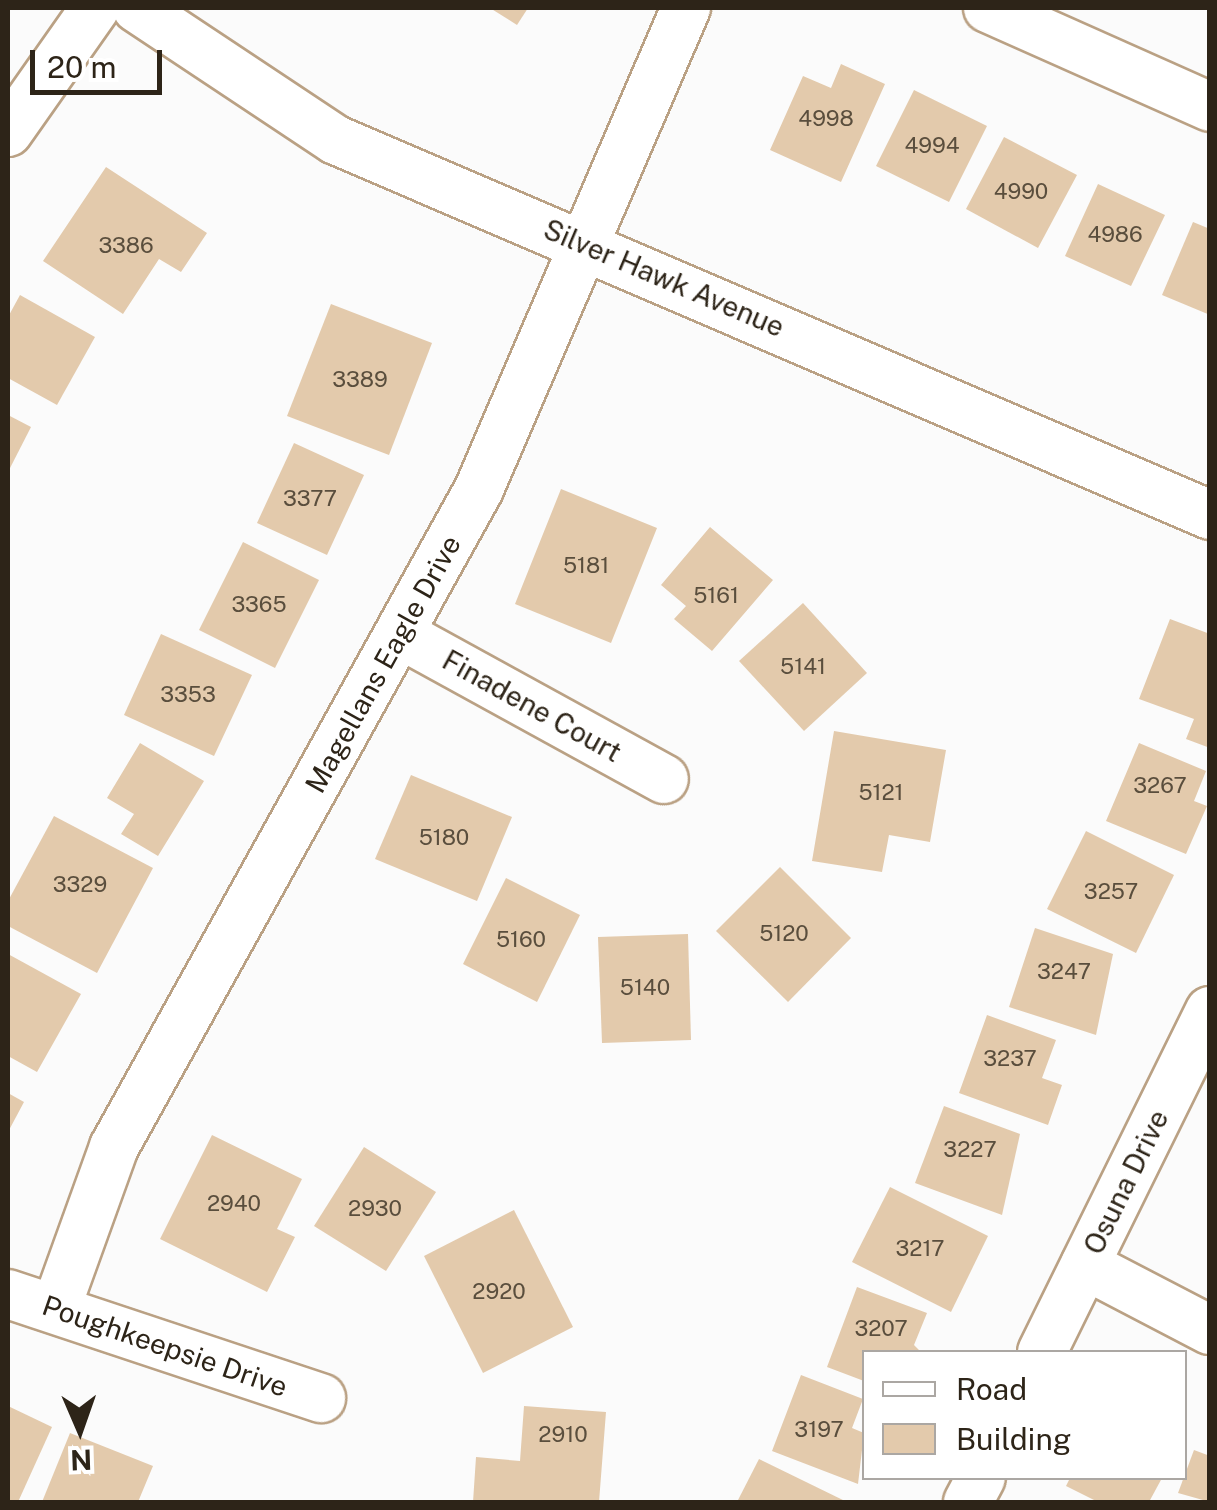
<!DOCTYPE html>
<style>
body{margin:0}
#map{position:relative;width:1217px;height:1510px;overflow:hidden;background:#fbfbfb;font-family:"Public Sans",sans-serif}
div>[style]{position:absolute}
.building>*{inset:0;background:#e3caac}
.roads{filter:drop-shadow(2px 0 #baa184) drop-shadow(-2px 0 #baa184) drop-shadow(0 2px #baa184) drop-shadow(0 -2px #baa184)}
.minor>*{height:48px;margin:-24px;padding:0 24px;transform-origin:24px;border-radius:24px;background:#fff}
span{translate:-50% -50%;white-space:nowrap;text-align:center;line-height:1.15;-webkit-text-stroke:10px #fff;paint-order:stroke}
.number-label{font-size:22px;color:#5a4e3d}
.number-label span{-webkit-text-stroke-width:0}
.street-label{font-size:28px;color:#2d2418}
.frame{position:absolute;inset:0;border:10px solid #2d2418;pointer-events:none}
.legend{position:absolute;left:862px;top:1350px;width:325px;height:130px;box-sizing:border-box;background:#fff;border:2px solid #aba7a3;margin:0;padding:12px 18px;list-style:none;font-size:30px;color:#2d2418}
.legend li{display:flex;align-items:center;gap:20px;height:50px}
.legend b{width:50px;border:2px solid #aba7a3}
.north{position:absolute;left:30px;top:1380px;width:100px;height:100px;-webkit-text-stroke:8px #fff;paint-order:stroke;rotate:178deg;font-size:28px;font-weight:700;line-height:40px;text-align:center;color:#2d2418}
.north::after{content:'';display:block;margin:auto;width:35px;height:45px;background:#2d2418;clip-path:polygon(50% 0,100% 100%,50% 72%,0 100%)}
.scale{position:absolute;left:30px;top:50px;width:132px;height:45px;box-sizing:border-box;border:5px solid #2d2418;border-top:0;padding-left:12px;font-size:30px;line-height:35px;white-space:nowrap;color:#2d2418;-webkit-text-stroke:8px #fff;paint-order:stroke}
</style>
<div id="map">
<div class="building">
<div style="clip-path:polygon(490px 8px,528px 8px,517px 25px)"></div>
<div style="clip-path:polygon(841px 64px,885px 84px,841px 182px,770px 150px,803px 76px,831px 88px)"></div>
<div style="clip-path:polygon(914px 90px,987px 126px,949px 202px,876px 166px)"></div>
<div style="clip-path:polygon(1004px 137px,1077px 175px,1038px 248px,966px 209px)"></div>
<div style="clip-path:polygon(106px 167px,207px 233px,181px 272px,159px 259px,123px 314px,43px 261px)"></div>
<div style="clip-path:polygon(1098px 184px,1165px 215px,1131px 286px,1065px 256px)"></div>
<div style="clip-path:polygon(1193px 222px,1210px 229px,1210px 315px,1162px 295px)"></div>
<div style="clip-path:polygon(20px 295px,95px 337px,57px 405px,8px 378px,8px 317px)"></div>
<div style="clip-path:polygon(331px 304px,432px 343px,389px 455px,287px 416px)"></div>
<div style="clip-path:polygon(8px 415px,31px 427px,8px 472px)"></div>
<div style="clip-path:polygon(294px 443px,364px 475px,327px 555px,257px 523px)"></div>
<div style="clip-path:polygon(561px 489px,657px 528px,611px 643px,515px 604px)"></div>
<div style="clip-path:polygon(710px 527px,773px 580px,712px 651px,674px 619px,686px 606px,661px 585px)"></div>
<div style="clip-path:polygon(243px 542px,319px 580px,275px 668px,199px 630px)"></div>
<div style="clip-path:polygon(803px 603px,867px 673px,804px 731px,739px 661px)"></div>
<div style="clip-path:polygon(1170px 619px,1210px 634px,1210px 748px,1186px 739px,1194px 719px,1139px 699px)"></div>
<div style="clip-path:polygon(161px 634px,252px 675px,214px 756px,124px 715px)"></div>
<div style="clip-path:polygon(834px 731px,946px 750px,930px 842px,889px 835px,882px 872px,812px 861px)"></div>
<div style="clip-path:polygon(140px 743px,204px 781px,158px 856px,121px 834px,134px 814px,107px 798px)"></div>
<div style="clip-path:polygon(1139px 743px,1206px 771px,1194px 801px,1207px 806px,1186px 854px,1106px 821px)"></div>
<div style="clip-path:polygon(411px 775px,512px 817px,477px 901px,375px 859px)"></div>
<div style="clip-path:polygon(54px 816px,153px 868px,97px 973px,8px 926px,8px 901px)"></div>
<div style="clip-path:polygon(1086px 831px,1174px 875px,1136px 953px,1047px 909px)"></div>
<div style="clip-path:polygon(780px 867px,851px 938px,788px 1002px,716px 931px)"></div>
<div style="clip-path:polygon(506px 878px,580px 915px,537px 1002px,463px 964px)"></div>
<div style="clip-path:polygon(1035px 928px,1113px 954px,1096px 1035px,1009px 1007px)"></div>
<div style="clip-path:polygon(688px 934px,691px 1040px,602px 1043px,598px 937px)"></div>
<div style="clip-path:polygon(8px 954px,81px 994px,37px 1072px,8px 1056px)"></div>
<div style="clip-path:polygon(987px 1015px,1056px 1040px,1042px 1078px,1062px 1085px,1048px 1125px,959px 1093px)"></div>
<div style="clip-path:polygon(8px 1093px,24px 1102px,8px 1132px)"></div>
<div style="clip-path:polygon(944px 1106px,1020px 1134px,1002px 1215px,915px 1183px)"></div>
<div style="clip-path:polygon(212px 1135px,302px 1179px,277px 1229px,295px 1237px,267px 1292px,160px 1239px)"></div>
<div style="clip-path:polygon(364px 1147px,436px 1192px,386px 1271px,314px 1226px)"></div>
<div style="clip-path:polygon(890px 1187px,988px 1236px,951px 1312px,852px 1262px)"></div>
<div style="clip-path:polygon(514px 1210px,573px 1327px,483px 1373px,424px 1256px)"></div>
<div style="clip-path:polygon(857px 1287px,927px 1313px,914px 1345px,921px 1352px,864px 1352px,864px 1381px,827px 1367px)"></div>
<div style="clip-path:polygon(801px 1375px,863px 1399px,852px 1428px,864px 1433px,858px 1484px,772px 1451px)"></div>
<div style="clip-path:polygon(8px 1406px,52px 1427px,18px 1502px,8px 1502px)"></div>
<div style="clip-path:polygon(524px 1406px,606px 1412px,599px 1502px,473px 1502px,476px 1457px,520px 1461px)"></div>
<div style="clip-path:polygon(70px 1433px,153px 1466px,138px 1502px,42px 1502px)"></div>
<div style="clip-path:polygon(1194px 1450px,1210px 1456px,1210px 1502px,1178px 1493px)"></div>
<div style="clip-path:polygon(759px 1459px,847px 1502px,737px 1502px)"></div>
<div style="clip-path:polygon(1070px 1478px,1162px 1478px,1149px 1502px,1098px 1502px,1066px 1486px)"></div>
</div>
<div class="roads">
<div class="minor">
<div style="left:137px;top:8px;width:239px;rotate:33.6deg"></div>
<div style="left:336px;top:140px;width:951px;rotate:23.22deg"></div>
<div style="left:988px;top:8px;width:243px;rotate:24deg"></div>
<div style="left:8px;top:132px;width:151px;rotate:-54.9deg"></div>
<div style="left:400px;top:634px;width:301px;rotate:28.8deg"></div>
<div style="left:1085px;top:1265px;width:141px;rotate:27.5deg"></div>
<div style="left:8px;top:1294px;width:330px;rotate:18.4deg"></div>
<div style="left:56px;top:1308px;width:171px;rotate:-70.2deg"></div>
<div style="left:114px;top:1147px;width:752px;rotate:-60.98deg"></div>
<div style="left:479px;top:489px;width:524px;rotate:-66.72deg"></div>
<div style="left:1042px;top:1352px;width:380px;rotate:-63.8deg"></div>
<div style="left:968px;top:1502px;width:27px;rotate:-62deg"></div>
</div>
</div>
<div class="number-label">
<span style="left:826px;top:119px">4998</span>
<span style="left:932px;top:146px">4994</span>
<span style="left:1021px;top:192px">4990</span>
<span style="left:1115px;top:235px">4986</span>
<span style="left:126px;top:246px">3386</span>
<span style="left:360px;top:380px">3389</span>
<span style="left:310px;top:499px">3377</span>
<span style="left:586px;top:566px">5181</span>
<span style="left:716px;top:596px">5161</span>
<span style="left:259px;top:605px">3365</span>
<span style="left:803px;top:667px">5141</span>
<span style="left:188px;top:695px">3353</span>
<span style="left:1160px;top:786px">3267</span>
<span style="left:881px;top:793px">5121</span>
<span style="left:444px;top:838px">5180</span>
<span style="left:80px;top:885px">3329</span>
<span style="left:1111px;top:892px">3257</span>
<span style="left:784px;top:934px">5120</span>
<span style="left:521px;top:940px">5160</span>
<span style="left:1064px;top:972px">3247</span>
<span style="left:645px;top:988px">5140</span>
<span style="left:1010px;top:1059px">3237</span>
<span style="left:970px;top:1150px">3227</span>
<span style="left:234px;top:1204px">2940</span>
<span style="left:375px;top:1209px">2930</span>
<span style="left:920px;top:1249px">3217</span>
<span style="left:499px;top:1292px">2920</span>
<span style="left:881px;top:1329px">3207</span>
<span style="left:819px;top:1430px">3197</span>
<span style="left:563px;top:1435px">2910</span>
</div>
<div class="street-label">
<span style="left:664px;top:278px;rotate:23deg">Silver Hawk Avenue</span>
<span style="left:383px;top:664px;rotate:-61deg">Magellans Eagle Drive</span>
<span style="left:532px;top:706px;rotate:29deg">Finadene Court</span>
<span style="left:1126px;top:1182px;rotate:-64deg">Osuna Drive</span>
<span style="left:165px;top:1346px;rotate:19deg">Poughkeepsie Drive</span>
</div>
<div class="frame"></div>
<ul class="legend">
<li><b style="height:12px;background:#fff"></b>Road</li>
<li><b style="height:28px;background:#e3caac"></b>Building</li>
</ul>
<div class="north">N</div>
<div class="scale">20 m</div>
</div>
